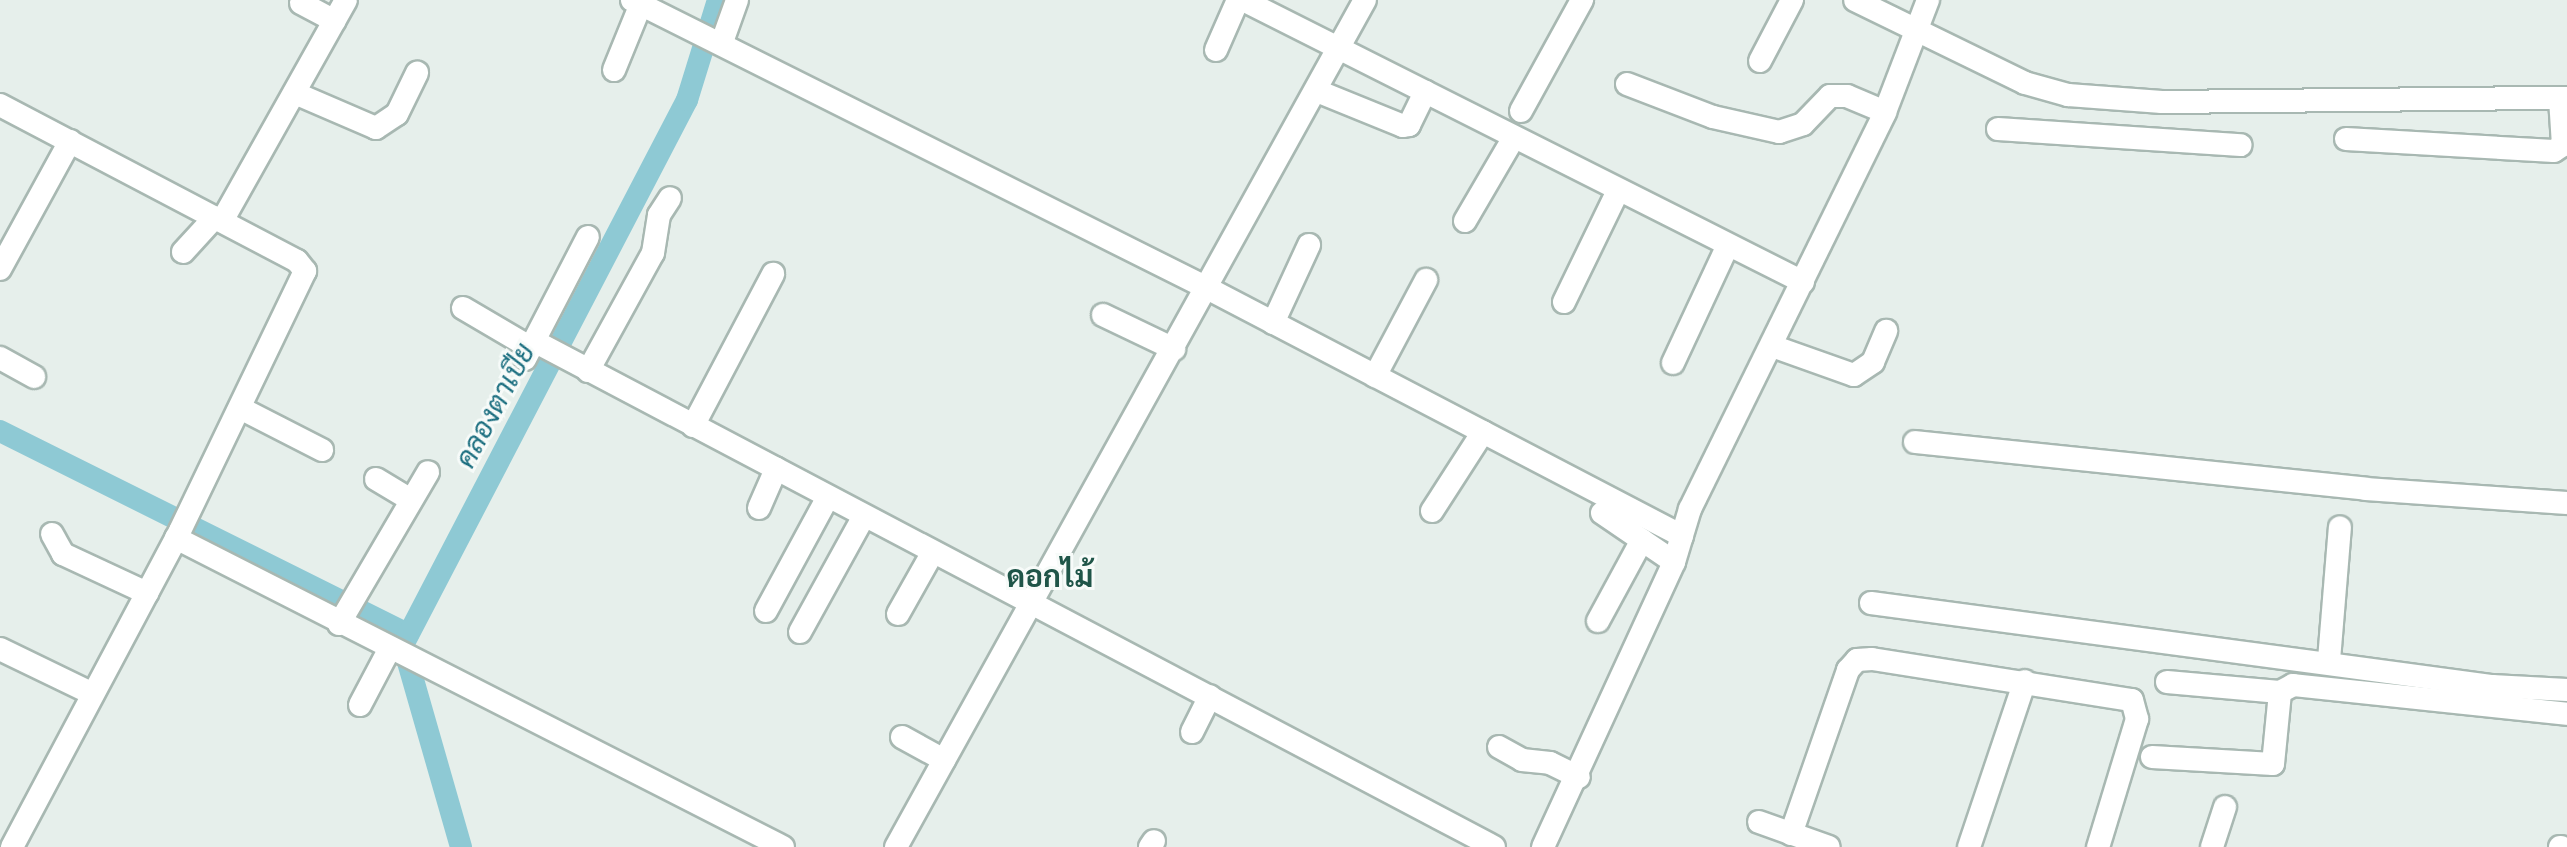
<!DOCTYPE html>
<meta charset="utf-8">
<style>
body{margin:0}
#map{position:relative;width:2567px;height:847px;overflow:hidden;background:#e6efeb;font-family:"Exo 2",Sarabun,sans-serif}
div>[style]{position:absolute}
.canal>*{height:22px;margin:-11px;padding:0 11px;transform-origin:11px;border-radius:11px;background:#8ec9d4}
.roads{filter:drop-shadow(2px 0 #a8b8b2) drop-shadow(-2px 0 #a8b8b2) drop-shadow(0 2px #a8b8b2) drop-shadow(0 -2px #a8b8b2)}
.minor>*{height:22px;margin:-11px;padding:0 11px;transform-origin:11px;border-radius:11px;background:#fff}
span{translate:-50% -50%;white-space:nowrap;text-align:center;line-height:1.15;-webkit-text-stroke:6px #f7fbf9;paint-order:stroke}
.water-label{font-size:28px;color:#1c6f80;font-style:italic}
.quarter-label{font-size:30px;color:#1f5548;font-weight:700}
</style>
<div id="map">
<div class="canal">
<div style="left:0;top:431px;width:456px;rotate:26.5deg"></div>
<div style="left:461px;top:847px;width:210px;rotate:-106deg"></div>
<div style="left:403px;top:645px;width:615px;rotate:-62.48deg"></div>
<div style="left:687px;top:100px;width:105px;rotate:-72.8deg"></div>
</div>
<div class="roads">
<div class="minor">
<div style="left:632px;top:0;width:643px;rotate:26.6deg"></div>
<div style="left:1207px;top:288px;width:536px;rotate:27.57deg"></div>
<div style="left:1243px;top:0;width:627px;rotate:26.73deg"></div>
<div style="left:1855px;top:0;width:189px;rotate:26deg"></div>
<div style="left:2025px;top:83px;width:45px;rotate:15.6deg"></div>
<div style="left:2068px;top:95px;width:94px;rotate:4.3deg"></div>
<div style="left:2162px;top:102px;width:405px;rotate:-0.6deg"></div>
<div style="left:301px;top:3px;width:38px;rotate:28deg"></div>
<div style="left:722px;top:42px;width:45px;rotate:-70.3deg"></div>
<div style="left:1216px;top:50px;width:55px;rotate:-66.3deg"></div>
<div style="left:1760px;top:61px;width:69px;rotate:-62.3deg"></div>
<div style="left:614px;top:70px;width:71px;rotate:-67.8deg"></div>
<div style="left:1627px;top:84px;width:92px;rotate:21deg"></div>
<div style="left:1713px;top:117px;width:68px;rotate:12.8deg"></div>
<div style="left:1779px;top:132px;width:25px;rotate:-18deg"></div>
<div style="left:1803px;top:124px;width:39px;rotate:-46deg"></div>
<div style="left:1830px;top:96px;width:17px"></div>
<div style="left:1847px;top:96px;width:41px;rotate:22.8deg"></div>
<div style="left:1317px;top:91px;width:93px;rotate:22.1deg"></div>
<div style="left:1403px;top:126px;width:6px;rotate:-9deg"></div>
<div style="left:1409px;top:125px;width:37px;rotate:-64deg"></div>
<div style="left:297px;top:94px;width:86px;rotate:23.3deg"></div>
<div style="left:376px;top:128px;width:25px;rotate:-34deg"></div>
<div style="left:397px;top:114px;width:46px;rotate:-64deg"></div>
<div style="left:0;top:105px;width:335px;rotate:27.7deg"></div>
<div style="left:297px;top:261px;width:13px;rotate:51deg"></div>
<div style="left:305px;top:271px;width:288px;rotate:115.7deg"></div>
<div style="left:180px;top:531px;width:358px;rotate:118deg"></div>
<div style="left:1521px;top:111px;width:127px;rotate:-61.2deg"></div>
<div style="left:1998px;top:129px;width:243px;rotate:3.8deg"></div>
<div style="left:2346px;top:139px;width:208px;rotate:3.3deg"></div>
<div style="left:2554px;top:151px;width:11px;rotate:-34deg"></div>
<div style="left:2563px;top:145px;width:46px;rotate:-93.7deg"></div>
<div style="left:222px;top:221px;width:253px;rotate:-60.7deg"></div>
<div style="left:1465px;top:221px;width:97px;rotate:-59.7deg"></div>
<div style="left:183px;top:252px;width:47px;rotate:-47.6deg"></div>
<div style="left:0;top:269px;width:146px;rotate:-61.3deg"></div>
<div style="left:1564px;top:302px;width:123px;rotate:-64.1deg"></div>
<div style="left:463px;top:308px;width:79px;rotate:30.5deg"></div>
<div style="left:1103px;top:315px;width:79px;rotate:25.6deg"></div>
<div style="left:1273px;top:323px;width:86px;rotate:-65.2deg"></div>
<div style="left:534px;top:341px;width:117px;rotate:-62.6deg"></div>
<div style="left:1772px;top:346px;width:87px;rotate:19.5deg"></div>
<div style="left:1854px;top:375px;width:23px;rotate:-34deg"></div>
<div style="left:1873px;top:362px;width:34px;rotate:-67deg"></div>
<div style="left:0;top:358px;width:39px;rotate:29deg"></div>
<div style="left:525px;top:359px;width:20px;rotate:-63deg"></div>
<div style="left:534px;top:341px;width:1085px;rotate:27.79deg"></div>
<div style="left:1673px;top:363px;width:130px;rotate:-65deg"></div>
<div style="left:588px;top:371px;width:135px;rotate:-61.2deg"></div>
<div style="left:653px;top:253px;width:38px;rotate:-81deg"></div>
<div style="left:659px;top:215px;width:20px;rotate:-57deg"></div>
<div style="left:1375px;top:376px;width:109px;rotate:-62deg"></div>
<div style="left:242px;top:409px;width:90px;rotate:27.1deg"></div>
<div style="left:693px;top:426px;width:172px;rotate:-62.2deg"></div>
<div style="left:1915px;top:442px;width:453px;rotate:5.9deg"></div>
<div style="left:2366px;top:489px;width:201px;rotate:4deg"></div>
<div style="left:376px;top:479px;width:41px;rotate:31deg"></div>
<div style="left:759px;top:508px;width:43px;rotate:-66.4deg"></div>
<div style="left:1432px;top:511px;width:94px;rotate:-57.2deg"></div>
<div style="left:1602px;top:513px;width:87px;rotate:34.2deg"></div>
<div style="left:52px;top:534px;width:23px;rotate:61deg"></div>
<div style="left:63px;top:554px;width:93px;rotate:24.9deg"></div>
<div style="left:176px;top:538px;width:681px;rotate:26.98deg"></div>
<div style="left:1871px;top:603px;width:627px;rotate:7.61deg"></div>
<div style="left:2492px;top:686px;width:75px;rotate:3.1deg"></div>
<div style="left:766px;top:611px;width:130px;rotate:-61.5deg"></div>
<div style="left:898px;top:614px;width:71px;rotate:-60.6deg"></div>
<div style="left:1598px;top:621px;width:92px;rotate:-61.5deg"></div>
<div style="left:339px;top:624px;width:176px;rotate:-59.6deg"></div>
<div style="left:800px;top:632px;width:132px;rotate:-61.1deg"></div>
<div style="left:0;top:649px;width:103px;rotate:25.8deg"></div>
<div style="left:2329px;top:660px;width:133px;rotate:-85.3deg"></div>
<div style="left:2167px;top:682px;width:113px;rotate:5.1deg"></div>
<div style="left:360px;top:705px;width:62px;rotate:-62.2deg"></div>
<div style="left:1192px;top:732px;width:40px;rotate:-63.4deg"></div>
<div style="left:902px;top:737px;width:48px;rotate:28.7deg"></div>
<div style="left:1499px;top:747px;width:26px;rotate:29deg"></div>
<div style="left:1522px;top:760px;width:28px;rotate:6deg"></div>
<div style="left:1550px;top:763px;width:32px;rotate:26deg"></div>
<div style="left:2152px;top:757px;width:121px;rotate:3.3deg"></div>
<div style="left:2273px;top:764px;width:72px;rotate:-84.4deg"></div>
<div style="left:2280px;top:692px;width:15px;rotate:-28deg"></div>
<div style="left:2293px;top:685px;width:276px;rotate:6deg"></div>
<div style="left:1759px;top:822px;width:74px;rotate:19.7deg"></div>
<div style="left:1791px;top:834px;width:174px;rotate:-70.8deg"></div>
<div style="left:1848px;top:670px;width:13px;rotate:-48deg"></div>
<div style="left:1857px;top:660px;width:15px;rotate:-4deg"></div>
<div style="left:1872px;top:659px;width:263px;rotate:9deg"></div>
<div style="left:2132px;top:700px;width:20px;rotate:75deg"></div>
<div style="left:2137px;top:719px;width:134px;rotate:106.9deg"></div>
<div style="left:896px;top:847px;width:968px;rotate:-61.03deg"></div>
<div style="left:1150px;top:847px;width:7px;rotate:-56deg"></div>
<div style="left:1543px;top:847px;width:314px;rotate:-65.3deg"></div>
<div style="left:1674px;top:562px;width:55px;rotate:-73.2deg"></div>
<div style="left:1690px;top:509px;width:442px;rotate:-63.8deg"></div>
<div style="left:1885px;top:112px;width:120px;rotate:-69deg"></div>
<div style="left:1969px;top:847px;width:175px;rotate:-71.4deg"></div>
<div style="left:2212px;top:847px;width:42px;rotate:-72deg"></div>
<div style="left:2560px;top:847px;width:1px"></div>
</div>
</div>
<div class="water-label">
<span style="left:494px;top:405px;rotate:-62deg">คลองตาเปีย</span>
</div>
<div class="quarter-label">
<span style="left:1050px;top:575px">ดอกไม้</span>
</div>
</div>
